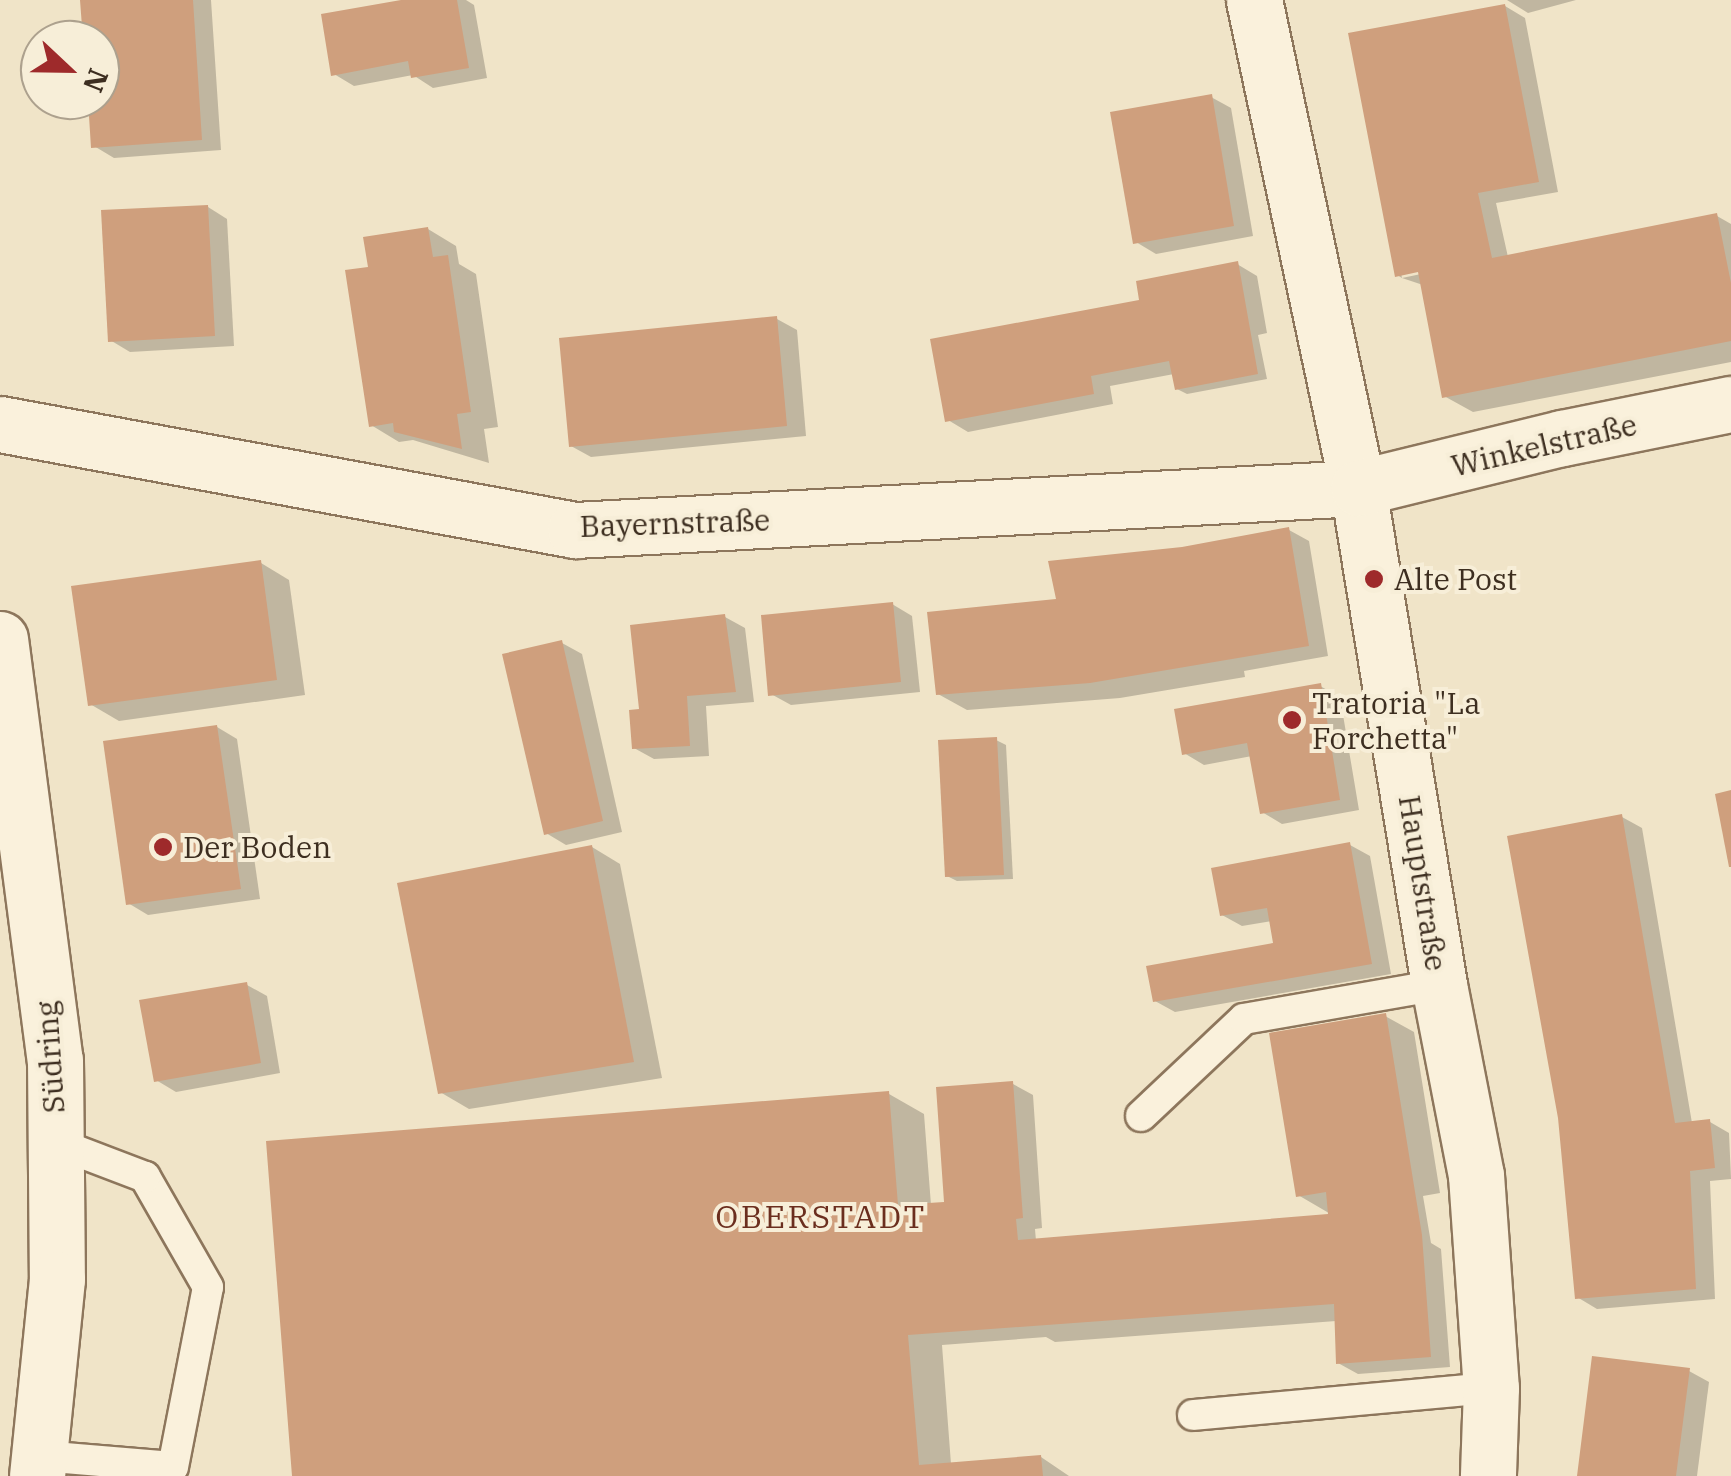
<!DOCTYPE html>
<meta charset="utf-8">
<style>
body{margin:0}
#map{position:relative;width:1731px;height:1476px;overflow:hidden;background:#f0e4c8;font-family:"IBM Plex Serif",serif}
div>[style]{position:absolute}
.shadow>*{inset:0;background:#0003}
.building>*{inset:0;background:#cf9f7d}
.roads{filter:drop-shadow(2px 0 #8d765c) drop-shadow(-2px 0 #8d765c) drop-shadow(0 2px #8d765c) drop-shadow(0 -2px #8d765c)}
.service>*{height:30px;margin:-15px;padding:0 15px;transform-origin:15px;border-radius:15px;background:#faf1dc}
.minor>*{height:55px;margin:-27.5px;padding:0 27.5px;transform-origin:27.5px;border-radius:27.5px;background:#faf1dc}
.tertiary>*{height:55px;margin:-27.5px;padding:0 27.5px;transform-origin:27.5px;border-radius:27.5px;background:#faf1dc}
.dots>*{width:28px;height:28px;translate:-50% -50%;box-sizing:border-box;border:5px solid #f7eed8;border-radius:50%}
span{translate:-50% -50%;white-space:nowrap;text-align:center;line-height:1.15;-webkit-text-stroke:8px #f7eed8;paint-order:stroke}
.street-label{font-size:30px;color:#3d2e20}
.poi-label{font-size:30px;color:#3d2e20}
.left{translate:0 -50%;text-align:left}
.neighbourhood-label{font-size:32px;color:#6b2e1e;letter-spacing:2.5px}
.north{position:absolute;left:20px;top:20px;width:100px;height:100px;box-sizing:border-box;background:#f7eed8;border:2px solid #ada18e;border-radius:50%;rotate:112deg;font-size:28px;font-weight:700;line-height:40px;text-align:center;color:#3d2e20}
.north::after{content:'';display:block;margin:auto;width:35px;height:45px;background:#9e2a2b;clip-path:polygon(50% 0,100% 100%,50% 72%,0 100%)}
</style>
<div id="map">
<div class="shadow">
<div style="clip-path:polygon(83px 0,211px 0,221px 150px,114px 158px,94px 146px,90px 100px,100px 100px,100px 40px,86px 40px)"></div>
<div style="clip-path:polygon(415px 0,466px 0,474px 5px,487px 78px,433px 88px,413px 75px,354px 86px,334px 74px)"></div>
<div style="clip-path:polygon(1507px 0,1576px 0,1528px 13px)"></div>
<div style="clip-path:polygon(1505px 6px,1525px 18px,1558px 192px,1496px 203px,1508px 257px,1717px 216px,1731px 224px,1731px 362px,1473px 412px,1444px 396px,1423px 285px,1402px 278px,1421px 274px,1421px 269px,1401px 273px,1402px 278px,1397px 275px)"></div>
<div style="clip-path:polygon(1211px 97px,1231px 108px,1253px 236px,1156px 254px,1136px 242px)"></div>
<div style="clip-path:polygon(208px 207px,227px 219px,234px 346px,130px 352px,110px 340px)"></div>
<div style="clip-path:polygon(428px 229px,456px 246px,459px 264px,476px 274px,498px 427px,484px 429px,489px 463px,413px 440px,399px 442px,371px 425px,371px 269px)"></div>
<div style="clip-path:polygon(1237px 264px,1257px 276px,1267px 333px,1258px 335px,1267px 379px,1187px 394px,1177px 389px,1174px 374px,1110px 386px,1113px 404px,968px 432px,948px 420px,1142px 302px)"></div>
<div style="clip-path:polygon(777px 319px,797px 330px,806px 436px,591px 457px,571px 446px)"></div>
<div style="clip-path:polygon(1289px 530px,1309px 541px,1328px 656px,1244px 671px,1245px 677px,1120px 698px,967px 710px,938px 694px,1059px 602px,1198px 545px)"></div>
<div style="clip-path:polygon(261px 563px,289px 580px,305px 695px,119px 721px,90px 704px)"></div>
<div style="clip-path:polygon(892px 604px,912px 616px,920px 692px,791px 705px,771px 694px)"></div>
<div style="clip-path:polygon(725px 617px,745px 628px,754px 702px,706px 706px,709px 756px,654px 759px,634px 748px,641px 711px)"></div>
<div style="clip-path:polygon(562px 643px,582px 654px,622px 832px,566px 845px,546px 833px)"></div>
<div style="clip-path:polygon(1320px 686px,1340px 697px,1359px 810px,1282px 824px,1262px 812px,1252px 756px,1204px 765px,1184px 753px)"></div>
<div style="clip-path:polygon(217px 727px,237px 739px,260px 899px,148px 915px,128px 903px)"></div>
<div style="clip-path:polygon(996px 740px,1006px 745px,1013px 879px,957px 881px,947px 876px)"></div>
<div style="clip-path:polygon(1622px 817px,1642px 828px,1692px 1123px,1710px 1122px,1729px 1133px,1731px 1179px,1710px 1181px,1715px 1299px,1597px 1309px,1577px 1297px)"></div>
<div style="clip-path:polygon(1350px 845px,1370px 856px,1391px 974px,1175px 1012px,1155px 1001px,1276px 945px,1272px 921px,1242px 926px,1222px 915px)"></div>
<div style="clip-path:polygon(592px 847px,620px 864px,662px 1078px,469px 1109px,440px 1092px)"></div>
<div style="clip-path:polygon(247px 985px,267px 996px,280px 1073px,176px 1092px,156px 1080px)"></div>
<div style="clip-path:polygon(1385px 1016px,1414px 1032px,1440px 1193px,1423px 1196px,1431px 1243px,1441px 1249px,1450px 1367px,1358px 1374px,1338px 1363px,1336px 1321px,1055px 1342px,1046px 1337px,942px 1345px,951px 1464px,1041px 1457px,1069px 1476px,294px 1476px,889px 1094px,924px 1114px,931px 1205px,947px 1204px,1013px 1084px,1033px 1095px,1042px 1228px,1035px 1229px,1036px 1241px,1334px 1216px,1298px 1195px)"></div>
<div style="clip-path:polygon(1689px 1371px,1709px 1382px,1697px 1476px,1579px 1476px)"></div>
</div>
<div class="building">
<div style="clip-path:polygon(80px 0,193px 0,202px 140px,91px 148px,88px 100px,100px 100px,100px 40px,83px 40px)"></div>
<div style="clip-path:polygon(401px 0,457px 0,469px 68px,411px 78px,408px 61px,331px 76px,321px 14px)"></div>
<div style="clip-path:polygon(1505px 4px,1539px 182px,1478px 193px,1492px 258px,1717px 213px,1731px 283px,1731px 341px,1442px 398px,1418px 272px,1395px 277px,1348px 33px)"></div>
<div style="clip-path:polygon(1212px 94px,1234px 226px,1133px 244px,1110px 112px)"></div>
<div style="clip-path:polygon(208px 205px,215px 336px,108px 342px,101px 210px)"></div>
<div style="clip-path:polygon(428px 227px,433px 257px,448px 255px,471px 412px,457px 414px,462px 449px,394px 432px,393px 423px,369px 427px,345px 270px,368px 267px,363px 237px)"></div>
<div style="clip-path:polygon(1238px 261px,1258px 374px,1175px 390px,1169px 361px,1091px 376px,1094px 394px,945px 422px,930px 339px,1139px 300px,1136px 281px)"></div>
<div style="clip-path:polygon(777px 316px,787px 426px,569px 447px,559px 338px)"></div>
<div style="clip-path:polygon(1289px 527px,1309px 646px,1090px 683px,936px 695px,927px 612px,1056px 599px,1048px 561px,1182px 547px)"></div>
<div style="clip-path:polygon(261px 560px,277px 680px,88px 706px,71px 586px)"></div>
<div style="clip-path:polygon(893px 602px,901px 682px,768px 696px,761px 615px)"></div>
<div style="clip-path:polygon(725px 614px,736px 692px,687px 696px,690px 746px,632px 749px,629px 710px,639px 709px,630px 625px)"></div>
<div style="clip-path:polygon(562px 640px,603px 821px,544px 835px,502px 654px)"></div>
<div style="clip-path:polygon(1321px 683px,1340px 800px,1260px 814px,1247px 743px,1182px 755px,1174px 709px)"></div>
<div style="clip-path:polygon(217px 725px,241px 889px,126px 905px,103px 741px)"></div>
<div style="clip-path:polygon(997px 737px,1004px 875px,945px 877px,938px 740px)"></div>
<div style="clip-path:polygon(1731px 790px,1731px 867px,1729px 867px,1715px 794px)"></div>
<div style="clip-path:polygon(1622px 814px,1675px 1123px,1710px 1119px,1715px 1168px,1690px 1171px,1696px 1289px,1575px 1299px,1558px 1118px,1507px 836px)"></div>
<div style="clip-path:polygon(1350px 842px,1372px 964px,1153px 1002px,1146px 966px,1273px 943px,1267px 908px,1220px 916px,1211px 868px)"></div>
<div style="clip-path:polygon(592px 845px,634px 1062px,438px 1094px,397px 883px)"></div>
<div style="clip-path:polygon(247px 982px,261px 1063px,154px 1082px,139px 1000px)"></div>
<div style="clip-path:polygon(1386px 1013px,1422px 1235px,1431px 1357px,1336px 1364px,1334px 1304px,908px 1335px,919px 1465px,1041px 1455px,1043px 1476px,292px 1476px,266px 1141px,889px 1091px,898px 1205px,944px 1202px,936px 1087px,1013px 1081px,1023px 1218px,1016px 1219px,1018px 1240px,1328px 1214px,1326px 1192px,1296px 1197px,1269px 1033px)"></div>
<div style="clip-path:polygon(1592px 1356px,1690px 1368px,1676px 1476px,1577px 1476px)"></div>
</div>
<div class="roads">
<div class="service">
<div style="left:1141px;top:1116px;width:141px;rotate:-43.3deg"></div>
<div style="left:1244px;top:1019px;width:198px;rotate:-9.9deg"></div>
<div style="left:1193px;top:1415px;width:299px;rotate:-5.2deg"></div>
<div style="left:41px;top:1456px;width:132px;rotate:4.8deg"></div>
<div style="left:173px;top:1467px;width:183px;rotate:-79deg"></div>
<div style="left:208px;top:1287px;width:127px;rotate:-119.8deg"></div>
<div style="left:145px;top:1177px;width:95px;rotate:-159.1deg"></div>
</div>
<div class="minor">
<div style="left:1254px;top:0;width:499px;rotate:78deg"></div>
<div style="left:1358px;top:488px;width:504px;rotate:80.74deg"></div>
<div style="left:1439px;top:985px;width:194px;rotate:79deg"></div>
<div style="left:1476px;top:1175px;width:214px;rotate:86deg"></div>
<div style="left:1491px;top:1388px;width:88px;rotate:92deg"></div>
<div style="left:0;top:424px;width:585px;rotate:10.45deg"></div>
<div style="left:575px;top:530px;width:784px;rotate:-3.07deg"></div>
<div style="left:1358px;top:488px;width:210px;rotate:-13.8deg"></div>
<div style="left:1562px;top:438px;width:172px;rotate:-11.4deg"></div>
</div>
<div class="tertiary">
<div style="left:0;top:639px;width:425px;rotate:82.6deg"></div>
<div style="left:55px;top:1060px;width:219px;rotate:89.5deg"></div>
<div style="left:57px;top:1279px;width:198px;rotate:95.8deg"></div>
</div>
</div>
<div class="dots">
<div style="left:1374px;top:579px;background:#9e2a2b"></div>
<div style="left:1292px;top:720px;background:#9e2a2b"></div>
<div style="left:163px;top:847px;background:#9e2a2b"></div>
</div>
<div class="street-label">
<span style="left:1544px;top:445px;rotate:-13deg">Winkelstraße</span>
<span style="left:675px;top:523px;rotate:-2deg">Bayernstraße</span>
<span style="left:1423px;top:883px;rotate:81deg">Hauptstraße</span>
<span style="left:50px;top:1057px;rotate:-94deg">Südring</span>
</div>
<div class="poi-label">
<span class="left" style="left:1394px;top:579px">Alte Post</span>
<span class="left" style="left:1312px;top:720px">Tratoria "La<br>Forchetta"</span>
<span class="left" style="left:183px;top:847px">Der Boden</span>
</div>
<div class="neighbourhood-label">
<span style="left:821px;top:1216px">OBERSTADT</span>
</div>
<div class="north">N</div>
</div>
